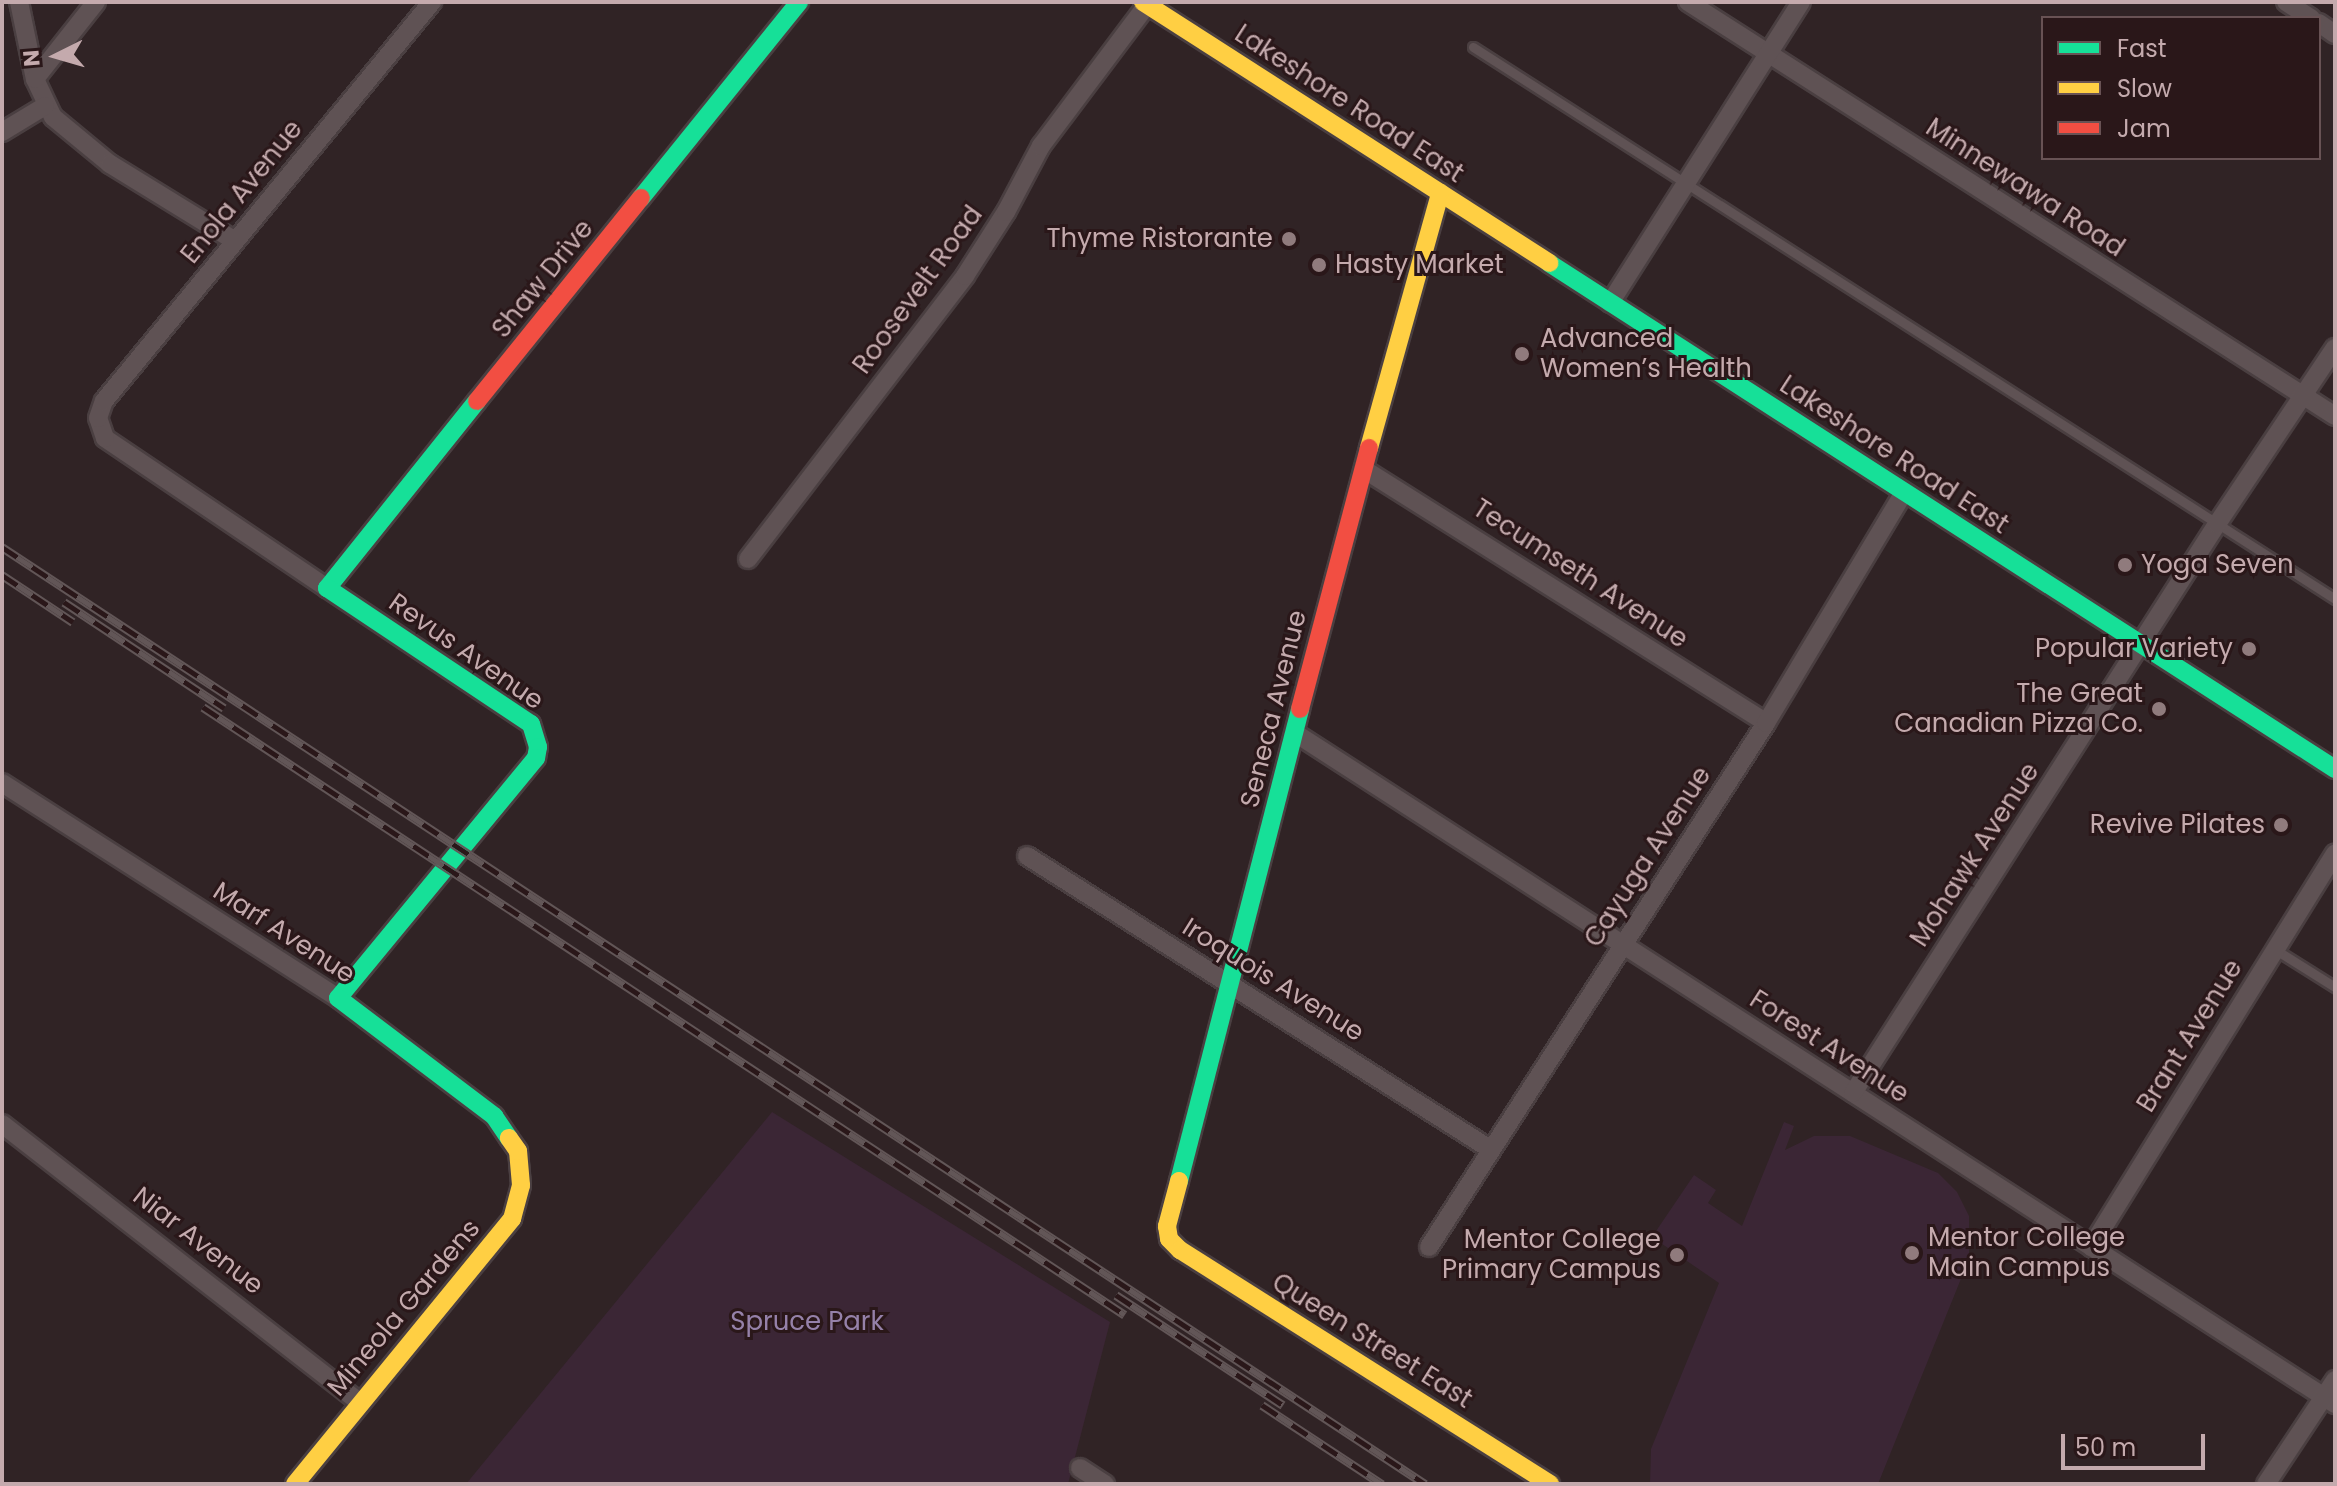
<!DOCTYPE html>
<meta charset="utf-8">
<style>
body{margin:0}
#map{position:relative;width:2337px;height:1486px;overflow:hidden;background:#302325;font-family:Poppins,sans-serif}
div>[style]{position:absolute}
.green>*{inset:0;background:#3b2635}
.roads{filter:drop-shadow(2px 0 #4a3f41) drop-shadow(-2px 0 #4a3f41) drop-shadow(0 2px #4a3f41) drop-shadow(0 -2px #4a3f41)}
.lane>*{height:9px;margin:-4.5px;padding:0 4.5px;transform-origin:4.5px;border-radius:4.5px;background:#5f5254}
.street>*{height:18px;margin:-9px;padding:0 9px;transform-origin:9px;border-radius:9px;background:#5f5254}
.fast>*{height:18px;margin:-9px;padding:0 9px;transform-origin:9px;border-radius:9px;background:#16e098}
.slow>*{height:18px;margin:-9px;padding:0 9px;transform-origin:9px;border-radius:9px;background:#ffcf43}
.jam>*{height:18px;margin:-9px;padding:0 9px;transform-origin:9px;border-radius:9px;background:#f24e42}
.rail>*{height:9px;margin-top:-4.5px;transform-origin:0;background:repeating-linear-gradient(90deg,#2a1719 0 18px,#625657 0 36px);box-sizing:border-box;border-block:2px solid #625657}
.dots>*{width:22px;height:22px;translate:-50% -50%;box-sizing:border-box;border:4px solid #2a1719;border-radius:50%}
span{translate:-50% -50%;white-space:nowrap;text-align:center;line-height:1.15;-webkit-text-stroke:6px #2a1719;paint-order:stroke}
.street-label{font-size:26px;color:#c4aaad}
.poi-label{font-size:26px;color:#c4aaad}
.right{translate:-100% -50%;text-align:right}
.left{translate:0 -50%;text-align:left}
.park-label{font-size:26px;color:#9581a9}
.frame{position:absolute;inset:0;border:4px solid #c4aaad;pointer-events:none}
.legend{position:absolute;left:2041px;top:16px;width:280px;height:144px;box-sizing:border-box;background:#2a1719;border:2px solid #685254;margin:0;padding:10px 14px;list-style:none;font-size:24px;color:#c4aaad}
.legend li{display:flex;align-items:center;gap:16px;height:40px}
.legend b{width:40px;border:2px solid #685254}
.north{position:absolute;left:16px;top:16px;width:80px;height:80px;-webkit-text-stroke:6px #2a1719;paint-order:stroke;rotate:265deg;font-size:22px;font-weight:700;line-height:32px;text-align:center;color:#c4aaad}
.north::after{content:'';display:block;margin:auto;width:28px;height:36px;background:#c4aaad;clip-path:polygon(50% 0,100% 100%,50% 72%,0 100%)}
.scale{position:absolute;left:2061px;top:1434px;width:144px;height:36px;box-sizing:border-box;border:4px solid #c4aaad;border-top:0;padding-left:10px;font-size:24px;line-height:28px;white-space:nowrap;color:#c4aaad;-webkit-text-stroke:6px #2a1719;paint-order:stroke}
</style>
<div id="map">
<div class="green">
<div style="clip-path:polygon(772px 1112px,1110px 1322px,1068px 1484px,466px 1484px)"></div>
<div style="clip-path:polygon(1784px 1122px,1794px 1126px,1785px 1150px,1814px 1136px,1850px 1136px,1938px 1173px,1957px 1192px,1969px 1216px,1969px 1259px,1878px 1484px,1650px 1484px,1651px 1449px,1719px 1283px,1652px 1237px,1694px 1175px,1716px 1190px,1708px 1203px,1742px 1226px)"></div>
</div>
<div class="roads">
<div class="lane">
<div style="left:1473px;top:47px;width:1024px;rotate:32.63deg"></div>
<div style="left:2276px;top:950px;width:70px;rotate:32.1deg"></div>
</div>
<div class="street">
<div style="left:19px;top:2px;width:79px;rotate:78.3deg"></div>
<div style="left:35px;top:79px;width:42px;rotate:64.7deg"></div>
<div style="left:53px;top:117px;width:74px;rotate:39.5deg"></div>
<div style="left:110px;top:164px;width:147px;rotate:31.6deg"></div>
<div style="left:1688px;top:2px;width:768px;rotate:32.61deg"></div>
<div style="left:2286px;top:2px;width:30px;rotate:33deg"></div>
<div style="left:2319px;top:23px;width:19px;rotate:35deg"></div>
<div style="left:35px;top:79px;width:98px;rotate:-51.6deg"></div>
<div style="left:2px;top:132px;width:50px;rotate:-31.2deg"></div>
<div style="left:1610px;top:303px;width:356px;rotate:-57.6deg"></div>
<div style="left:1365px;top:470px;width:474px;rotate:32.2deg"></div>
<div style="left:748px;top:559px;width:357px;rotate:-52.5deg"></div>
<div style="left:965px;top:276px;width:76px;rotate:-57.4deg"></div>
<div style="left:1006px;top:212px;width:75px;rotate:-62.1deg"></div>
<div style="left:1041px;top:146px;width:176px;rotate:-53.1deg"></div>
<div style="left:327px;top:588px;width:268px;rotate:-146deg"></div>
<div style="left:105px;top:438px;width:21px;rotate:-109deg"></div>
<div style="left:98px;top:418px;width:18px;rotate:-71deg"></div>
<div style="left:104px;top:401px;width:517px;rotate:-50.58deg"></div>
<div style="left:1295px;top:733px;width:1238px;rotate:32.83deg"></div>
<div style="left:2px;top:783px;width:399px;rotate:32.6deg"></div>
<div style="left:1027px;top:856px;width:548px;rotate:32.33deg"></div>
<div style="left:1853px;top:1093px;width:675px;rotate:-57.39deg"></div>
<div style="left:2217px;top:524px;width:212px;rotate:-56.2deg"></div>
<div style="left:2px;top:1124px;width:452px;rotate:37.9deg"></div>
<div style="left:1429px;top:1247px;width:623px;rotate:-57.25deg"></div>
<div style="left:1766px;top:723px;width:269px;rotate:-59.1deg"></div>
<div style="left:2091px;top:1247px;width:463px;rotate:-58.2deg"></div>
<div style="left:1080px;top:1468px;width:30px;rotate:33deg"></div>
<div style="left:2266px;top:1484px;width:125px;rotate:-56.4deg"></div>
</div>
<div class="fast">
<div style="left:641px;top:198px;width:252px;rotate:-51.1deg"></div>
<div style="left:1549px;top:263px;width:935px;rotate:32.77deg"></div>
<div style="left:477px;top:401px;width:240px;rotate:128.7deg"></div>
<div style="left:327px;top:588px;width:245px;rotate:33.7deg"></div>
<div style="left:531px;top:724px;width:24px;rotate:73deg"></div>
<div style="left:538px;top:747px;width:11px;rotate:100deg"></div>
<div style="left:536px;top:758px;width:311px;rotate:129.5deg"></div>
<div style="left:338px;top:998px;width:196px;rotate:37.1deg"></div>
<div style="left:494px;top:1116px;width:27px;rotate:56deg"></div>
<div style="left:1179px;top:1181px;width:487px;rotate:-75.6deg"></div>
</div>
<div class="slow">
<div style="left:1143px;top:2px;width:483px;rotate:32.7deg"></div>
<div style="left:1369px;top:448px;width:265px;rotate:-74.4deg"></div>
<div style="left:1179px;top:1181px;width:47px;rotate:104.9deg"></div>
<div style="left:1167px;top:1226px;width:13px;rotate:81deg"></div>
<div style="left:1169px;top:1239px;width:16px;rotate:45deg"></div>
<div style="left:1180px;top:1250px;width:438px;rotate:32.3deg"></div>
<div style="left:295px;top:1484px;width:343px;rotate:-50.7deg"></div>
<div style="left:512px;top:1219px;width:35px;rotate:-75deg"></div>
<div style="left:521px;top:1185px;width:34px;rotate:-95deg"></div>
<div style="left:518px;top:1151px;width:16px;rotate:-125deg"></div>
</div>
<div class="jam">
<div style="left:477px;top:401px;width:261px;rotate:-51.1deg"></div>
<div style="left:1300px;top:709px;width:270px;rotate:-75.2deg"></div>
</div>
</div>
<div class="rail">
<div style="left:2px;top:547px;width:1704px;rotate:33.36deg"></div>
<div style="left:2px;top:575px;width:85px;rotate:33.5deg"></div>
<div style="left:64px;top:602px;width:192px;rotate:33.5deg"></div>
<div style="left:203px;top:707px;width:1104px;rotate:33.4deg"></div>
<div style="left:1116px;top:1295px;width:200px;rotate:33.4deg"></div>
<div style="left:1262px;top:1405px;width:144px;rotate:33.4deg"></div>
</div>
<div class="dots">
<div style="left:1289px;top:239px;background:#907b7d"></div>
<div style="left:1319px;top:265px;background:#907b7d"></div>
<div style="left:1522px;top:354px;background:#907b7d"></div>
<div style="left:2125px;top:565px;background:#907b7d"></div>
<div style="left:2249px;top:649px;background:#907b7d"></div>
<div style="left:2159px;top:709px;background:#907b7d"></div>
<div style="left:2281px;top:825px;background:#907b7d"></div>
<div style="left:1912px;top:1253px;background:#907b7d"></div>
<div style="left:1677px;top:1255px;background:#907b7d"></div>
</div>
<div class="street-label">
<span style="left:1349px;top:104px;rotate:33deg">Lakeshore Road East</span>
<span style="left:2025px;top:188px;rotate:33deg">Minnewawa Road</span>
<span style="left:242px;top:192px;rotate:-51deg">Enola Avenue</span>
<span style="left:543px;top:279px;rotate:-51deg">Shaw Drive</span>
<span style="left:918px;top:290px;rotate:-54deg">Roosevelt Road</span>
<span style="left:1894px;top:455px;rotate:33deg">Lakeshore Road East</span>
<span style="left:1580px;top:574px;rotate:33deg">Tecumseth Avenue</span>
<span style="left:466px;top:652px;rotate:35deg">Revus Avenue</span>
<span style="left:1274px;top:709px;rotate:-76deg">Seneca Avenue</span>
<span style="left:1975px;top:855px;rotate:-57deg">Mohawk Avenue</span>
<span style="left:1648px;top:857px;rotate:-57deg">Cayuga Avenue</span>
<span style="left:284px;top:933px;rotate:33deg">Marf Avenue</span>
<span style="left:1273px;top:980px;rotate:32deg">Iroquois Avenue</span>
<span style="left:2190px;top:1036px;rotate:-58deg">Brant Avenue</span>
<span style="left:1829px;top:1047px;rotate:33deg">Forest Avenue</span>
<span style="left:198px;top:1241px;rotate:38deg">Niar Avenue</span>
<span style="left:404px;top:1308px;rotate:-50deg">Mineola Gardens</span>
<span style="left:1372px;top:1341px;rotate:32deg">Queen Street East</span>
</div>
<div class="poi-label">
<span class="right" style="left:1273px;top:239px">Thyme Ristorante</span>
<span class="left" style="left:1335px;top:265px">Hasty Market</span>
<span class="left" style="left:1540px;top:354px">Advanced<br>Women’s Health</span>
<span class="left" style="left:2141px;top:565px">Yoga Seven</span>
<span class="right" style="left:2233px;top:649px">Popular Variety</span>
<span class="right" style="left:2143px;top:709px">The Great<br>Canadian Pizza Co.</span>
<span class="right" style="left:2265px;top:825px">Revive Pilates</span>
<span class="left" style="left:1928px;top:1253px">Mentor College<br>Main Campus</span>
<span class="right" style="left:1661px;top:1255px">Mentor College<br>Primary Campus</span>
</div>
<div class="park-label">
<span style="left:807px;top:1322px">Spruce Park</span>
</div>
<div class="frame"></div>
<ul class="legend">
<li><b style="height:10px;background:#16e098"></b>Fast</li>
<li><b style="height:10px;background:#ffcf43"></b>Slow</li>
<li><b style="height:10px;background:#f24e42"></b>Jam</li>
</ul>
<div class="north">N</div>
<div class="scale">50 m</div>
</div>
